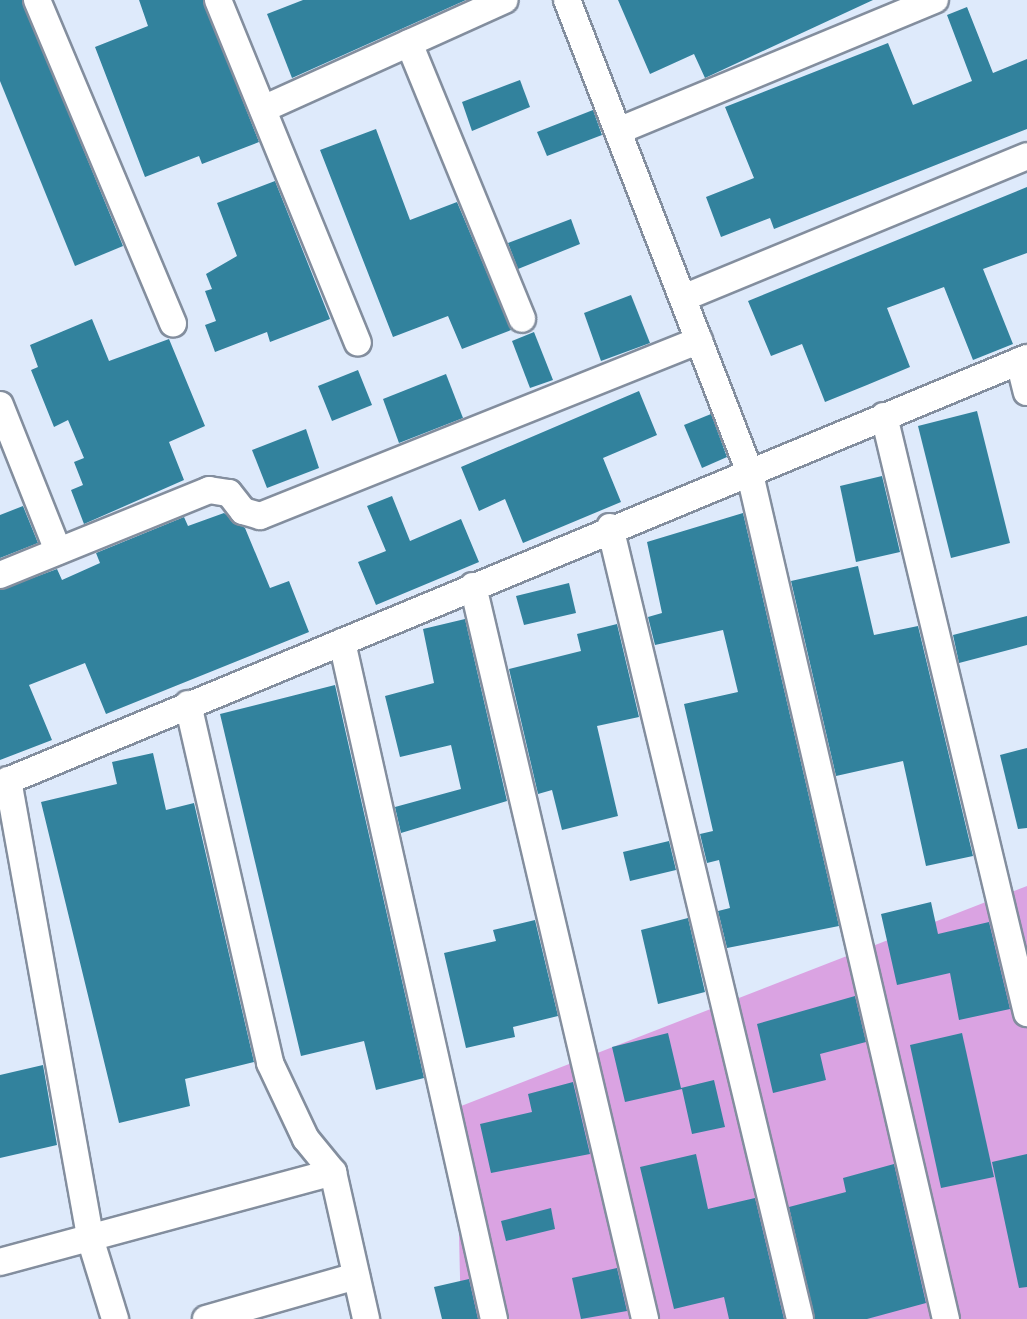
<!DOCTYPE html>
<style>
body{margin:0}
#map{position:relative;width:1027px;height:1319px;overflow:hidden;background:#deeafb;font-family:"IBM Plex Serif",serif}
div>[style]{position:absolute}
.green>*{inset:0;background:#daa3e2}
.building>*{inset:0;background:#32829d}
.roads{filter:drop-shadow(2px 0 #838e9e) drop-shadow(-2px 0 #838e9e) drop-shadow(0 2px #838e9e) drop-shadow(0 -2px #838e9e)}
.minor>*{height:26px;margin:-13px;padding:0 13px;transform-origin:13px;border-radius:13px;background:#fff}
span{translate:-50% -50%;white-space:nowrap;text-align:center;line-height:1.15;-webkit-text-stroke:6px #deeafb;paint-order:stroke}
</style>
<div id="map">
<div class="green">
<div style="clip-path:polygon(1027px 886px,1027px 1319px,461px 1319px,456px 1108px)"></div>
</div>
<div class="building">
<div style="clip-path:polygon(0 0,22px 0,123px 246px,75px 266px,0 81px)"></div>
<div style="clip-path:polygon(139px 0,203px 0,259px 142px,202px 164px,199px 156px,145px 177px,95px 47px,148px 26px)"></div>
<div style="clip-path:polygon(303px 0,466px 0,292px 78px,267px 14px)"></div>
<div style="clip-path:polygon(618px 0,873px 0,705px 78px,694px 54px,650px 74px)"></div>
<div style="clip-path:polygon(967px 7px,993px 73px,1027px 59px,1027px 129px,774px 229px,770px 218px,721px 237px,706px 197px,754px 178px,725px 107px,888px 43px,913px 105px,972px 81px,947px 15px)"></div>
<div style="clip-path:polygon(520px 80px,530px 107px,472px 131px,462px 102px)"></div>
<div style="clip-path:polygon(593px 110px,602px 135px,547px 156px,537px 132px)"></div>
<div style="clip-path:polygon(376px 129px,410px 220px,457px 202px,511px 330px,462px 349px,448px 316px,393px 337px,320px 150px)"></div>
<div style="clip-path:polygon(275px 181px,330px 319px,270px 342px,267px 332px,215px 352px,205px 325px,216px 321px,205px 291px,212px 289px,206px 274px,237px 256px,217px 203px)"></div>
<div style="clip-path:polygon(1027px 187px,1027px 253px,983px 269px,1013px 344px,973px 360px,944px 287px,887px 308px,910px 367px,867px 385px,825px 402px,802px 344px,771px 356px,748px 301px)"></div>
<div style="clip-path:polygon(571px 219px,580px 244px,518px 269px,508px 243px)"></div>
<div style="clip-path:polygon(631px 295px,650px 343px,601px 361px,584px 313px)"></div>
<div style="clip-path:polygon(92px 319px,109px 361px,169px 339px,205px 426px,169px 442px,184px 480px,84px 524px,71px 490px,83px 485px,74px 462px,84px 458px,68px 420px,54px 427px,31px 370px,38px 367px,30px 345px)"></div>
<div style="clip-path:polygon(534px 332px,553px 380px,530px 388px,512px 341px)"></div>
<div style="clip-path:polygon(358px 370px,372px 405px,332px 421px,318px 386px)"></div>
<div style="clip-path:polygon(446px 374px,463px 418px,399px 443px,383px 399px)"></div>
<div style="clip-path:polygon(639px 391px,657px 435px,603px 458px,621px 502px,523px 543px,505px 499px,479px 511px,461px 467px)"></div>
<div style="clip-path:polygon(977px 411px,1010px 543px,951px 558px,918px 426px)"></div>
<div style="clip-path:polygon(711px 414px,727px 457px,702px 468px,684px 425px)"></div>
<div style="clip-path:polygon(306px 429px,319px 468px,267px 488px,252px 450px)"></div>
<div style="clip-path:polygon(882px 476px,900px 552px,856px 562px,840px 486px)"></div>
<div style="clip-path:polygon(392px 496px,410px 541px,461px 519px,479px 562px,376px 605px,358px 562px,386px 551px,367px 506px)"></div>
<div style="clip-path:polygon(23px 506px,38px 543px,0 558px,0 515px)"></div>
<div style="clip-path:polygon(224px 513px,245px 528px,270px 588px,289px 581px,309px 632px,106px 714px,85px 663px,29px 685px,52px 740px,0 760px,0 590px,57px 569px,62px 580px,100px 563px,96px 553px,184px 517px,188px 526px)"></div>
<div style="clip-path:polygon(743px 513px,839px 926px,727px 948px,718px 911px,730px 908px,719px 860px,707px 863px,700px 834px,713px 831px,684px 704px,738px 692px,723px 630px,655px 645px,648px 617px,662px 613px,647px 542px)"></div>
<div style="clip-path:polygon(858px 566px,874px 635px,918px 626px,973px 856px,926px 866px,903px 761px,836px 776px,791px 581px)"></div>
<div style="clip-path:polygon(569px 583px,576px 613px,524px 625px,516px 596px)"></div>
<div style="clip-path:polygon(1027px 616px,1027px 645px,959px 663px,953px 635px)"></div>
<div style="clip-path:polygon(465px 619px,507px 801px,401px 833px,395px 807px,461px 789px,451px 745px,400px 757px,385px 696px,434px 683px,423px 629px)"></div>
<div style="clip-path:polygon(617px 624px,639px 717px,597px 726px,618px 816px,562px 830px,552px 790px,538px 794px,509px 669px,581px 651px,577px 634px)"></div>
<div style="clip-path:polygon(335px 685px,424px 1078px,376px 1090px,364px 1041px,301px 1056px,220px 714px)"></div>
<div style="clip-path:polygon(1027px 748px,1027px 828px,1018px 829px,1000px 755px)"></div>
<div style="clip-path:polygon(153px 753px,166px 810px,194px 803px,254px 1062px,185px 1079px,190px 1106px,119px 1123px,41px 802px,117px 784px,112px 762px)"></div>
<div style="clip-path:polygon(669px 841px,676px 870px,630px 881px,623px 852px)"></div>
<div style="clip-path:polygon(931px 902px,938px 934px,989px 922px,1010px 1009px,959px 1020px,950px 973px,897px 985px,881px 914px)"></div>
<div style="clip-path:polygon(688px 918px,705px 992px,658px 1004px,641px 930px)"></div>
<div style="clip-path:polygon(535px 920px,558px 1016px,513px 1027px,515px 1037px,466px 1048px,444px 953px,496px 941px,493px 930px)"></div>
<div style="clip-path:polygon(855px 996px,866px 1042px,820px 1054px,826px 1080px,773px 1093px,757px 1024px)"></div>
<div style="clip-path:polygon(668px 1033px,681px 1088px,714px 1080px,725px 1127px,692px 1134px,682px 1089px,625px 1102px,612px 1047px)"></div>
<div style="clip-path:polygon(962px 1033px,994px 1177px,941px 1188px,910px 1045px)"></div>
<div style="clip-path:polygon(43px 1065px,57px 1145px,0 1158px,0 1075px)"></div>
<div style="clip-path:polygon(573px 1082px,590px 1154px,491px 1173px,480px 1124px,532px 1112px,528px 1094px)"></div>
<div style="clip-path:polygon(696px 1154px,708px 1209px,755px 1198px,784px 1319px,729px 1319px,724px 1297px,674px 1309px,640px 1167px)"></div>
<div style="clip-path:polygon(1027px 1154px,1027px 1287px,1019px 1288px,992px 1162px)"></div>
<div style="clip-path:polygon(894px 1164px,926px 1303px,867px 1319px,815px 1319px,789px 1207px,846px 1192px,843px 1178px)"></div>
<div style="clip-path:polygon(551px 1208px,555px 1229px,506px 1241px,501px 1221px)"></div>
<div style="clip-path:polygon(617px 1268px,627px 1311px,581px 1319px,572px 1278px)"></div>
<div style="clip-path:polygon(469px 1279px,478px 1319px,442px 1319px,434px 1287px)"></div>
</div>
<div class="roads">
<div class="minor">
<div style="left:37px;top:0;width:351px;rotate:67.2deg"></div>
<div style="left:218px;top:0;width:370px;rotate:67.8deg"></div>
<div style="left:567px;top:0;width:504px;rotate:68.83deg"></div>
<div style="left:749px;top:470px;width:872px;rotate:76.94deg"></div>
<div style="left:409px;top:43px;width:298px;rotate:67.7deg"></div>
<div style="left:263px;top:109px;width:265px;rotate:-24.3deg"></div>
<div style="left:618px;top:131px;width:343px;rotate:-22.5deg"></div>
<div style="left:683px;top:298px;width:372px;rotate:-22.4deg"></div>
<div style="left:1019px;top:361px;width:32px;rotate:76deg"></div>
<div style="left:0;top:405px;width:157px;rotate:68.3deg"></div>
<div style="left:884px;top:416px;width:614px;rotate:76.53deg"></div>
<div style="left:610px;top:527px;width:814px;rotate:76.51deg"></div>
<div style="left:0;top:575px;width:226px;rotate:-22.1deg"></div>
<div style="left:209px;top:490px;width:20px;rotate:9deg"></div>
<div style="left:229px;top:493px;width:23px;rotate:52deg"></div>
<div style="left:243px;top:511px;width:18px;rotate:16deg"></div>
<div style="left:260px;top:516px;width:473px;rotate:-21.8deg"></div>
<div style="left:473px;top:586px;width:753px;rotate:76.79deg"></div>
<div style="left:342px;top:642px;width:694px;rotate:77.35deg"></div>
<div style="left:188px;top:704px;width:368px;rotate:77.1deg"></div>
<div style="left:270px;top:1063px;width:84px;rotate:64.7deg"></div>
<div style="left:306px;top:1139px;width:43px;rotate:50.7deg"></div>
<div style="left:333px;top:1172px;width:151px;rotate:77.3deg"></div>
<div style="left:8px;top:780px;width:465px;rotate:79.8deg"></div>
<div style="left:90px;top:1238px;width:85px;rotate:72.8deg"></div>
<div style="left:0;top:784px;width:1112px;rotate:-22.53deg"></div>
<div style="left:0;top:1262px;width:345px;rotate:-15.1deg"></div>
<div style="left:206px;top:1319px;width:156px;rotate:-16deg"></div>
</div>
</div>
</div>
